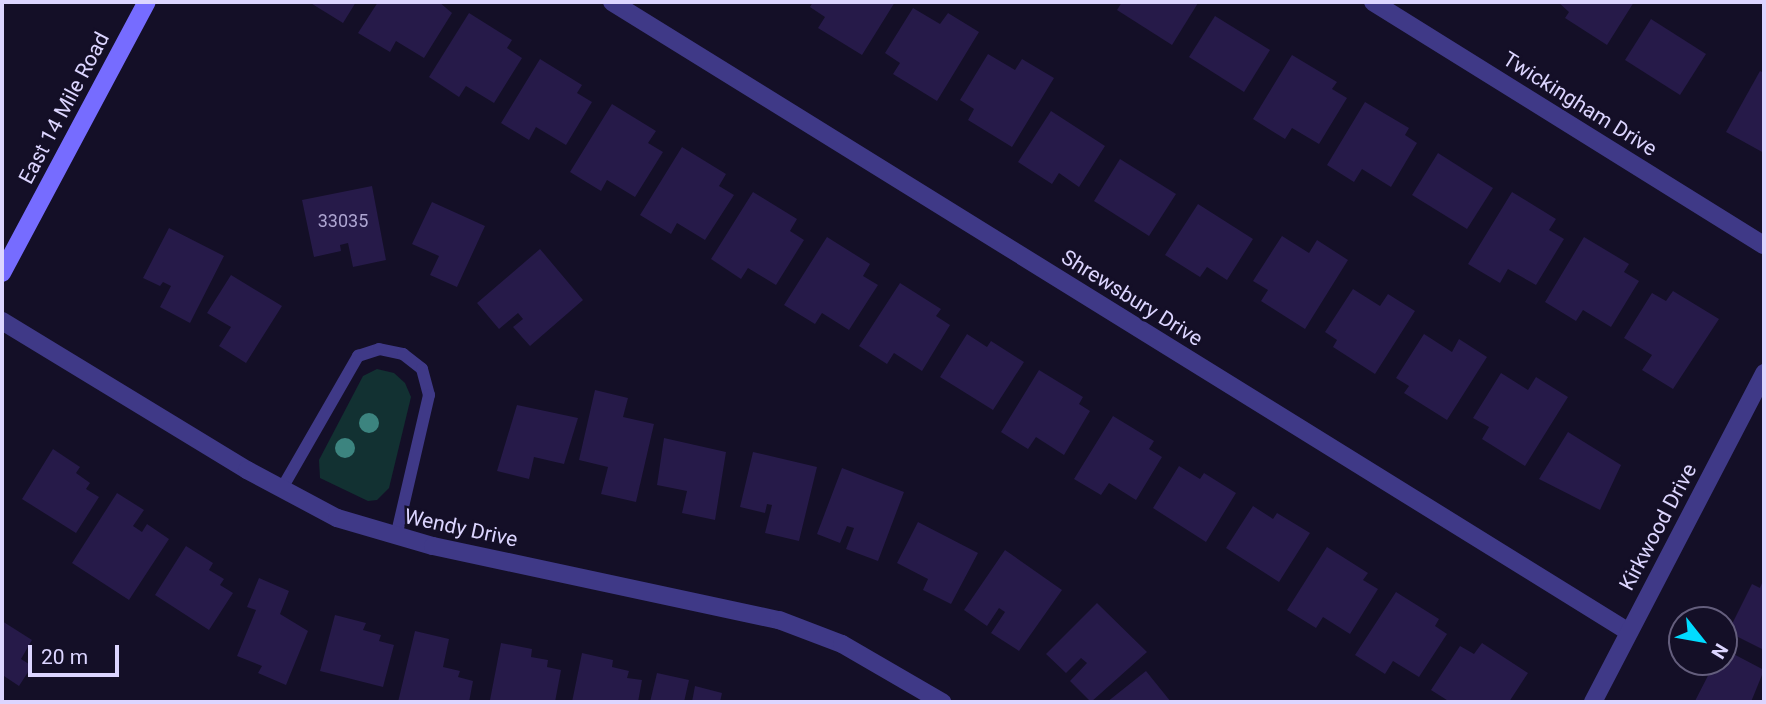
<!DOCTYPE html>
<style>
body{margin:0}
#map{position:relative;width:1766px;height:704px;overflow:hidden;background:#140f27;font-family:Roboto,sans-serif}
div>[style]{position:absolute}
.green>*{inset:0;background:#123132}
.building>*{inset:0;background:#261a49}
.lane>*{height:12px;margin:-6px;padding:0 6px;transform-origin:6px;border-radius:6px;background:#3f3987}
.street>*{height:18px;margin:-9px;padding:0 9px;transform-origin:9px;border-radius:9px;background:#3f3987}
.secondary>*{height:18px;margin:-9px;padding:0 9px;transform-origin:9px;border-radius:9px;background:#766cff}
.trees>*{width:20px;height:20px;margin:-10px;border-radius:50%;background:#3c847f}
span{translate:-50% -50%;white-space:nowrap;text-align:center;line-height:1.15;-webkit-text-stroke:5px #140f27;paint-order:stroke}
.number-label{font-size:18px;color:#aea6d2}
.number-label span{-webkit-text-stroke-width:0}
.street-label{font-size:21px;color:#dcd5ff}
.frame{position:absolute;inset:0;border:4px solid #dcd5ff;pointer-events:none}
.north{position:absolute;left:1668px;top:606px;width:70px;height:70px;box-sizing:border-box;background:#140f27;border:2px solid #645e7d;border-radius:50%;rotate:121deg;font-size:19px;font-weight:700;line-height:28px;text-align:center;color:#dcd5ff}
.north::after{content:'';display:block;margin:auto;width:24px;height:32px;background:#01dcff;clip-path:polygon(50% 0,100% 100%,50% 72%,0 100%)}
.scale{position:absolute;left:28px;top:645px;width:91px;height:32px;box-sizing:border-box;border:4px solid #dcd5ff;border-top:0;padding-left:9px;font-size:21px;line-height:24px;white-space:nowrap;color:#dcd5ff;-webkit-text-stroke:5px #140f27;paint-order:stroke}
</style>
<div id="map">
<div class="green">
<div style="clip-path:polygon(377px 369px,394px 373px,405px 383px,411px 397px,389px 488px,377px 500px,368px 501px,320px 478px,319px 460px,363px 376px)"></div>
</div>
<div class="building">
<div style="clip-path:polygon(309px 2px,356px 2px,343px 23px)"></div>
<div style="clip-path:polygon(378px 2px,439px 2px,452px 13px,424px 58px,396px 41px,390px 52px,358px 33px)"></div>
<div style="clip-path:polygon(813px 2px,895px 2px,862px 55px,818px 28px,825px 17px,810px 7px)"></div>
<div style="clip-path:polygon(1122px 2px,1196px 2px,1198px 3px,1172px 45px,1117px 10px)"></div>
<div style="clip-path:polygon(1558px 2px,1634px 2px,1607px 45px,1565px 18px,1569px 12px)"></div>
<div style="clip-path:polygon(913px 8px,940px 24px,948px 13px,979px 32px,937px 101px,893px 74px,900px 63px,885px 53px)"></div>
<div style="clip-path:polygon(469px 13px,512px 40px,507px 48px,522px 58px,494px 103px,466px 86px,459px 97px,429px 77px)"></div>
<div style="clip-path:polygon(1215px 16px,1270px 50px,1244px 92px,1189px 57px)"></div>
<div style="clip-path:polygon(1651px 19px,1706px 54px,1680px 95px,1625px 60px)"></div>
<div style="clip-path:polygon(988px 54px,1015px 70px,1022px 59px,1054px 78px,1012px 147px,968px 120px,974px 109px,960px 100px)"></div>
<div style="clip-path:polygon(1292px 55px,1337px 82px,1332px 89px,1347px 98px,1319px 144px,1292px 128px,1285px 139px,1253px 119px)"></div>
<div style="clip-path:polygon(540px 59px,582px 85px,577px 93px,592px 102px,566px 145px,536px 127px,529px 140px,501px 123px)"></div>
<div style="clip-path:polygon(1760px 71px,1764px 73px,1764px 153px,1726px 132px)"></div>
<div style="clip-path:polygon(1365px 102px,1409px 128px,1405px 135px,1417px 143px,1391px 187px,1362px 169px,1354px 182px,1327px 165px)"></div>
<div style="clip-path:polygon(612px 104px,656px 131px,648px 143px,663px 152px,635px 197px,607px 180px,601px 191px,570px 172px)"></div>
<div style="clip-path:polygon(1051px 111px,1105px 146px,1079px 187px,1059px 173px,1052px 184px,1018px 162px)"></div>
<div style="clip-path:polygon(682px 147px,726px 174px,719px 186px,734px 195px,705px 240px,677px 223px,671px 234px,640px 215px)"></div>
<div style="clip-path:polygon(1438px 153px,1493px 188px,1467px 229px,1412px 195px)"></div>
<div style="clip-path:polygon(1120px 159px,1176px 194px,1149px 236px,1094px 201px)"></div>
<div style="clip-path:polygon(372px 186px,386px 260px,353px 267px,348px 243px,340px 245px,341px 251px,314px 257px,302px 200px)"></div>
<div style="clip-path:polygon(753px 192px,797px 219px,790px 231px,804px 240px,776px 285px,748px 268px,741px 279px,711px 259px)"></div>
<div style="clip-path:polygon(1512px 192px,1556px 219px,1549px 230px,1564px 239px,1536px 285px,1508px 269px,1500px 283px,1468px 264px)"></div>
<div style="clip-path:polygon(432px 202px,485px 226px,457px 287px,430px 275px,439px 256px,412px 244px)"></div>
<div style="clip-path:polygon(1198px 204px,1253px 239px,1227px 280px,1207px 267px,1200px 277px,1165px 255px)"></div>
<div style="clip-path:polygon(169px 228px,224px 256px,190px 323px,160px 307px,171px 286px,163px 282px,160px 286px,143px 278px)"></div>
<div style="clip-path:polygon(1282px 236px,1309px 253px,1317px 240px,1348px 260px,1305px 329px,1261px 301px,1268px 290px,1253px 281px)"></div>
<div style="clip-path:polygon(827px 237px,870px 264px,863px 276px,878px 285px,849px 330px,822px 313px,815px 324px,784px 305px)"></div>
<div style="clip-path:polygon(1584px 237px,1629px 264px,1624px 272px,1639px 281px,1611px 327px,1583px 310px,1576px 321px,1545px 302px)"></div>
<div style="clip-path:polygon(540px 249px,583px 300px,530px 346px,513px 327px,523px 319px,518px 313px,499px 329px,477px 303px)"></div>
<div style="clip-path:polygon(231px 275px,282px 306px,246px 363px,219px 346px,231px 327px,207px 313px)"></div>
<div style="clip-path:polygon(900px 283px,941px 309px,936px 316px,950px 325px,922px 371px,894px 353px,887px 364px,859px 346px)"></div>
<div style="clip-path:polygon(1353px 289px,1380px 306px,1388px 294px,1415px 311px,1375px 374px,1333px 347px,1337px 340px,1325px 332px)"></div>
<div style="clip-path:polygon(1673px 291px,1719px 319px,1673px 389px,1642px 370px,1652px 355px,1624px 338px,1652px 293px,1666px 301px)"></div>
<div style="clip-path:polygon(967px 334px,987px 347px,991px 341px,1024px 362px,993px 410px,940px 377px)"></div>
<div style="clip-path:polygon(1424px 334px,1452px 352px,1459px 339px,1487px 357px,1447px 420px,1404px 393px,1409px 386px,1396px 378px)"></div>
<div style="clip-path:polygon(1039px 370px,1083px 397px,1079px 404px,1090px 411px,1064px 455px,1036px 437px,1028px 449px,1001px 432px)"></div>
<div style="clip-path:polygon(1501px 373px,1528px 390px,1536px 377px,1568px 397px,1525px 466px,1482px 439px,1489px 427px,1473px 418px)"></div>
<div style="clip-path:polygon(595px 390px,628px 398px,623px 417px,654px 424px,636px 502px,601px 494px,608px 467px,579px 460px)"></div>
<div style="clip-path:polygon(517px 405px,578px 418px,564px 464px,534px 457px,529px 479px,497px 471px)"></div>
<div style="clip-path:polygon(1113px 416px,1154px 441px,1149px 449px,1162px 457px,1136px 500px,1109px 483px,1101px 495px,1074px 479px)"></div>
<div style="clip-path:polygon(1568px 432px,1621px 465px,1600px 510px,1539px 479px)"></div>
<div style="clip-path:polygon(664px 438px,726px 452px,715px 520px,682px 513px,687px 491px,657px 485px)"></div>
<div style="clip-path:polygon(53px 449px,80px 467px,76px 473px,90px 483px,86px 489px,99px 497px,76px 533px,22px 499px)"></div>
<div style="clip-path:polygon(753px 452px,817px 467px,799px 541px,765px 533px,772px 505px,767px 504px,765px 513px,740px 507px)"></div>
<div style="clip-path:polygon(1179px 466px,1200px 479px,1204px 473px,1236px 493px,1206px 542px,1153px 508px)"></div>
<div style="clip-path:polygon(842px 468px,904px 492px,878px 561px,846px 549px,854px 528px,847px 526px,840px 543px,817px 534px)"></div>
<div style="clip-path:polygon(117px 493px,144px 510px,133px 526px,142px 532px,147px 524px,169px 539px,129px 600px,72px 563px)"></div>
<div style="clip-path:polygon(1253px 506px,1273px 519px,1277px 513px,1310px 533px,1279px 582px,1226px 548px)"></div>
<div style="clip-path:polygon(918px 522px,978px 553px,951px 604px,923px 590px,928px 579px,897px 563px)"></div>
<div style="clip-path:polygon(186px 546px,213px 563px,209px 570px,224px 579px,220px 585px,233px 593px,209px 630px,155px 595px)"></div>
<div style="clip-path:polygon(1327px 547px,1368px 573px,1363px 580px,1378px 589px,1350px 634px,1323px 617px,1316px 628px,1287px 610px)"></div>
<div style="clip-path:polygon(1005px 550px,1062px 590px,1019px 651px,991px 633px,1005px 612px,999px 608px,987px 626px,964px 610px)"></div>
<div style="clip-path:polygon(259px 578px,289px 591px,280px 614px,308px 631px,286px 685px,258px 673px,262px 666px,237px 656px,256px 610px,247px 607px)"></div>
<div style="clip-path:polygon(1764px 578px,1764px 650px,1728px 632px,1752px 584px,1760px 588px)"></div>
<div style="clip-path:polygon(1396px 592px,1439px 619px,1435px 626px,1447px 634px,1419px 677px,1393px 661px,1385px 674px,1355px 655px)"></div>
<div style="clip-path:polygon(1097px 603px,1147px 652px,1091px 702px,1070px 681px,1087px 663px,1081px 658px,1066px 673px,1046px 654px)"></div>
<div style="clip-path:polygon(335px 615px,366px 623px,363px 630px,381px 635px,379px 641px,394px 645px,383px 687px,320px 671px)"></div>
<div style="clip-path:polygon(2px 621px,32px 640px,21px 659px,32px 666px,19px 686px,4px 676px,2px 679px)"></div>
<div style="clip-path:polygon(415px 631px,449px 639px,443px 667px,460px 671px,458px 677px,473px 681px,469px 702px,398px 702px)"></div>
<div style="clip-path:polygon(501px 643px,532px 649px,531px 657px,548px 660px,547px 667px,561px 670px,555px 702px,490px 700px)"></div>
<div style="clip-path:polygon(1482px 643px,1528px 673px,1509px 702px,1450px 702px,1431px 690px,1460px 646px,1474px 654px)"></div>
<div style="clip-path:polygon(1724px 649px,1764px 670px,1751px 702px,1695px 701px,1715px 662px,1724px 662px)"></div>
<div style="clip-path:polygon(582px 653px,613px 660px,612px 667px,629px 671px,627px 678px,642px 680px,638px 702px,572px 702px)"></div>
<div style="clip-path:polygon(1146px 671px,1171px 702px,1107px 702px)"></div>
<div style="clip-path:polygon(657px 673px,689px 680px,684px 702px,650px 702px)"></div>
<div style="clip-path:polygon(695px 686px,722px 693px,720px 702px,692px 702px)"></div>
</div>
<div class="lane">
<div style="left:281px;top:490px;width:155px;rotate:-60.1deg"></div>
<div style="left:358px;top:356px;width:22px;rotate:-18deg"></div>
<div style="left:379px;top:349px;width:25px;rotate:12deg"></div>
<div style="left:403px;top:354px;width:24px;rotate:38deg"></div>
<div style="left:422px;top:369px;width:27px;rotate:75deg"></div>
<div style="left:429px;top:395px;width:146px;rotate:103.1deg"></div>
</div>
<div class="street">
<div style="left:612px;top:2px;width:1196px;rotate:31.78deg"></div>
<div style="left:1373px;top:2px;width:460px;rotate:31.9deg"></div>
<div style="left:2px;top:321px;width:287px;rotate:31.3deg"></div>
<div style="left:247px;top:470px;width:102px;rotate:28.1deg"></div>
<div style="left:337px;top:518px;width:100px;rotate:16.3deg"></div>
<div style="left:433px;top:546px;width:354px;rotate:12.1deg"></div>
<div style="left:779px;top:620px;width:67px;rotate:20.9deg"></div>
<div style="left:842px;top:644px;width:116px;rotate:30.1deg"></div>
<div style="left:1593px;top:702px;width:371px;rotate:-62.5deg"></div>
</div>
<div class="secondary">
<div style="left:2px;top:273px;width:307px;rotate:-61.9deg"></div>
</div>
<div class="trees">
<div style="left:369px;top:423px"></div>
<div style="left:345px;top:448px"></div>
</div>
<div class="number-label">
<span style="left:343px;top:221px">33035</span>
</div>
<div class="street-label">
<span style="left:1580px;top:104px;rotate:32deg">Twickingham Drive</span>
<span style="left:64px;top:108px;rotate:-62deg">East 14 Mile Road</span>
<span style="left:1132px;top:298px;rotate:32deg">Shrewsbury Drive</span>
<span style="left:1658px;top:527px;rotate:-62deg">Kirkwood Drive</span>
<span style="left:461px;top:528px;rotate:12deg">Wendy Drive</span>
</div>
<div class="frame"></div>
<div class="north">N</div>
<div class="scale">20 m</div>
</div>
